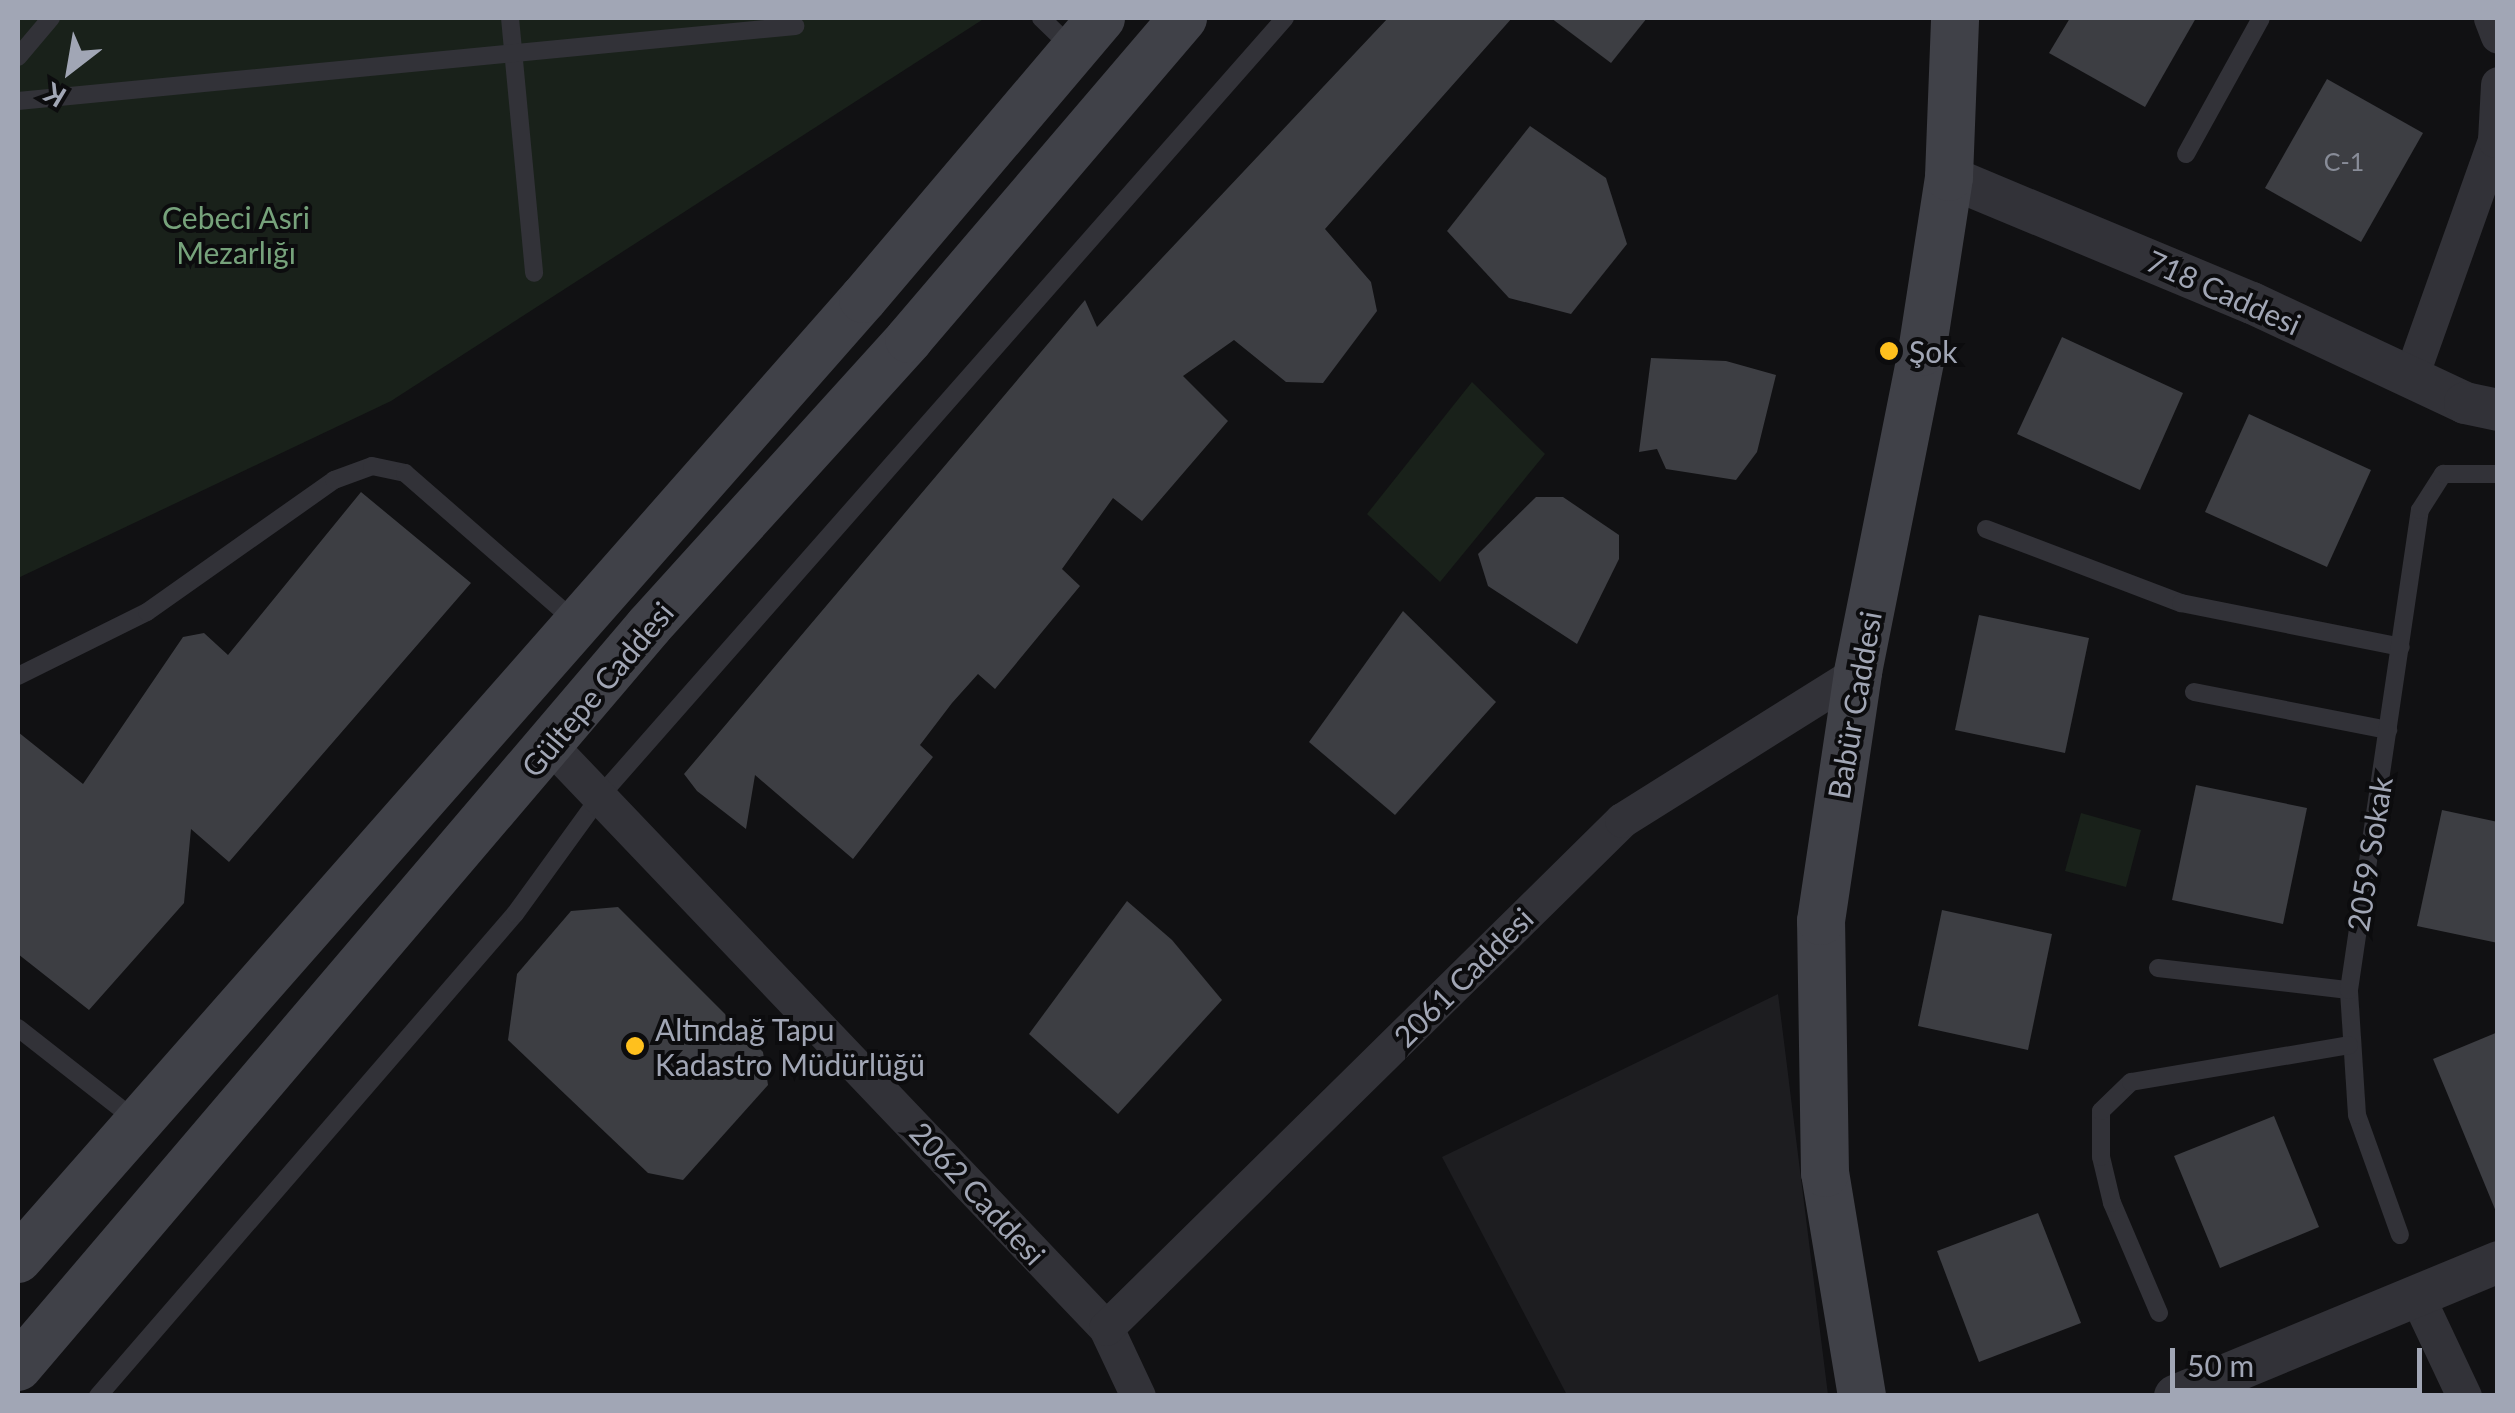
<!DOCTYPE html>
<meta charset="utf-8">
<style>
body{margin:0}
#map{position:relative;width:2515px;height:1413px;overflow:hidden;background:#111113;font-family:Lato,sans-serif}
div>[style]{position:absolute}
.built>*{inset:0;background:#1d1d20}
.green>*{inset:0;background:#19211a}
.building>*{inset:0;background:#3d3e43}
.service>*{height:18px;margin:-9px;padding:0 9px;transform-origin:9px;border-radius:9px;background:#323238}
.minor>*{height:35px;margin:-17.5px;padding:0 17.5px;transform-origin:17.5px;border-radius:17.5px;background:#323238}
.tertiary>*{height:42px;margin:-21px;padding:0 21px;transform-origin:21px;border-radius:21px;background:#323238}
.secondary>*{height:48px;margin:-24px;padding:0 24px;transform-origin:24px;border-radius:24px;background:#404148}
.dots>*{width:28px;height:28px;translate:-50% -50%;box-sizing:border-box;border:5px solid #0c0c0e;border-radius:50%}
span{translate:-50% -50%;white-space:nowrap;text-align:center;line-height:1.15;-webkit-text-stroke:8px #0c0c0e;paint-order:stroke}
.number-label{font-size:25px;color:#888c98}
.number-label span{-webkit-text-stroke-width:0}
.park-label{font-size:30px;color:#76a27b}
.street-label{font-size:30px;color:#a1a6b5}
.poi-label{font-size:30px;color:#a1a6b5}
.left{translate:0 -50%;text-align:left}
.frame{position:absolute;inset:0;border:20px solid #a1a6b5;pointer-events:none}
.north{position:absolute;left:20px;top:20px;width:100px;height:100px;-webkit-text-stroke:8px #0c0c0e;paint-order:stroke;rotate:211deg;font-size:28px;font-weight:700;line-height:40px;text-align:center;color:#a1a6b5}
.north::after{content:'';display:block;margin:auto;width:35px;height:45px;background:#a1a6b5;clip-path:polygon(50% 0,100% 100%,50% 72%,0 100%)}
.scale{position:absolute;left:2170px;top:1348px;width:252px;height:45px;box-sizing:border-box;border:5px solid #a1a6b5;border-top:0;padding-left:12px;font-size:30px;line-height:35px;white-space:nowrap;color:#a1a6b5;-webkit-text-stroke:8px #0c0c0e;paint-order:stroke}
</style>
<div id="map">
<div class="built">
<div style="clip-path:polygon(1778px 994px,1828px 1395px,1567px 1395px,1442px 1157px)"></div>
</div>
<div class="green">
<div style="clip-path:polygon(18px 18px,985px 18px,391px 401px,18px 578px)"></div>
<div style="clip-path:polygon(1472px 382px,1545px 454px,1440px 582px,1367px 514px)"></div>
<div style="clip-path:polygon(2081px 813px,2141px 830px,2126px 887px,2065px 871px)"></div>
</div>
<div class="building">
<div style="clip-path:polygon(1388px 18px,1512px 18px,1325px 229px,1371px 282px,1377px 311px,1323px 383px,1286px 382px,1234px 340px,1183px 376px,1228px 421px,1142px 521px,1113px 498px,1062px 569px,1080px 586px,995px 689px,978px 674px,952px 703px,920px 745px,933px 757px,853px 859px,755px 775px,746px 829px,697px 791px,684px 774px,1085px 300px,1097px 327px)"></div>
<div style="clip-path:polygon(1551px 18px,1647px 18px,1611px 63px)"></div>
<div style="clip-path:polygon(2070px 18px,2196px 18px,2145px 107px,2049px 53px)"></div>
<div style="clip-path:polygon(2327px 79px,2423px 133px,2361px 242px,2265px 188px)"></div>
<div style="clip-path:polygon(1530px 126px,1606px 178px,1627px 244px,1571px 314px,1509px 298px,1447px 231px)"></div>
<div style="clip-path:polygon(2062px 337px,2183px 393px,2140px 490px,2017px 434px)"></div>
<div style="clip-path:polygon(1651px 358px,1726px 361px,1776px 375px,1757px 452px,1736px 480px,1666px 469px,1657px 449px,1639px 452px)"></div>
<div style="clip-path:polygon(2249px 414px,2371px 470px,2327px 567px,2205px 512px)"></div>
<div style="clip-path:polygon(361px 492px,471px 583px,229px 862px,191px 829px,184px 903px,89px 1010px,18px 954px,18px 732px,83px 784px,183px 637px,204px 633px,228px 655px)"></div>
<div style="clip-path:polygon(1536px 497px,1563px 497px,1619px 535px,1619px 559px,1577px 644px,1488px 586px,1478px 554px)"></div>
<div style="clip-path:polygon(1403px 611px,1496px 702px,1395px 815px,1309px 742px)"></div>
<div style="clip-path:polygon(1979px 615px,2089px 638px,2065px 753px,1955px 730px)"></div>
<div style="clip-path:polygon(2196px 785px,2307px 808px,2283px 924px,2172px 900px)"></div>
<div style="clip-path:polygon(2442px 810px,2498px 822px,2498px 943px,2417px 926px)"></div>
<div style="clip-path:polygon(1127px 901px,1172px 940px,1222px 1000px,1118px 1114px,1029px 1034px)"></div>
<div style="clip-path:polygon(618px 907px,763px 1052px,768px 1085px,683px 1180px,648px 1173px,508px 1040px,517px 974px,571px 911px)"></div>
<div style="clip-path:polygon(1942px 910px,2052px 934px,2028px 1050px,1918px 1026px)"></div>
<div style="clip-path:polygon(2498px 1032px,2498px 1214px,2497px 1214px,2433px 1059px)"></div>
<div style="clip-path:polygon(2274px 1116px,2319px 1227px,2220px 1268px,2174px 1156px)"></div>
<div style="clip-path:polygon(2038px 1213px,2081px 1323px,1979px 1362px,1937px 1251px)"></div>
</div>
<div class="service">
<div style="left:510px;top:18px;width:256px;rotate:84.6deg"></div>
<div style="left:1041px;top:18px;width:46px;rotate:44.1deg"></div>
<div style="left:18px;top:57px;width:51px;rotate:-49.8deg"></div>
<div style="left:18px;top:101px;width:781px;rotate:-5.51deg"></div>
<div style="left:2186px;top:154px;width:155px;rotate:-61.1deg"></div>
<div style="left:1986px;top:529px;width:209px;rotate:20.8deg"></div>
<div style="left:2181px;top:603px;width:224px;rotate:11.3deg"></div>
<div style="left:18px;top:676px;width:144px;rotate:-26.4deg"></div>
<div style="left:147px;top:612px;width:229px;rotate:-35.2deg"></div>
<div style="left:334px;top:480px;width:40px;rotate:-20.2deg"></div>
<div style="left:372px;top:466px;width:34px;rotate:12deg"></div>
<div style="left:405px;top:473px;width:228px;rotate:41.1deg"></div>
<div style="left:2194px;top:692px;width:198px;rotate:11.1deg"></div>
<div style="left:2158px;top:968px;width:192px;rotate:6.6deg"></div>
<div style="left:18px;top:1028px;width:152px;rotate:38.1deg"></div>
<div style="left:2400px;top:1235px;width:127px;rotate:-109.7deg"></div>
<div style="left:2357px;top:1115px;width:125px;rotate:-93.7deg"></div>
<div style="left:2349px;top:990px;width:485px;rotate:-81.6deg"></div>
<div style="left:2420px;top:510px;width:43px;rotate:-57.4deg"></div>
<div style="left:2443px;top:474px;width:55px"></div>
<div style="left:2159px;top:1313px;width:120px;rotate:-113.1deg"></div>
<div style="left:2112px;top:1203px;width:47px;rotate:-103.4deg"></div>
<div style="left:2101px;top:1157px;width:46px;rotate:-90deg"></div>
<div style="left:2101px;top:1111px;width:42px;rotate:-44deg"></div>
<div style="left:2131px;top:1082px;width:221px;rotate:-9.6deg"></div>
<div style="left:98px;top:1396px;width:637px;rotate:-49.14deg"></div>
<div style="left:515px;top:914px;width:147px;rotate:-54.1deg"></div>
<div style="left:601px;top:795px;width:1035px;rotate:-48.64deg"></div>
</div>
<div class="minor">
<div style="left:2491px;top:18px;width:19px;rotate:69deg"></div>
<div style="left:2410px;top:379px;width:254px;rotate:-70.4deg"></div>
<div style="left:2495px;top:140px;width:56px;rotate:-86.9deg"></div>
<div style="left:549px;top:744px;width:807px;rotate:46.36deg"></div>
<div style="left:1106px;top:1328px;width:75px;rotate:64.8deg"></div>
<div style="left:2416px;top:1294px;width:113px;rotate:64.8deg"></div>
<div style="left:1106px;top:1328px;width:724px;rotate:-44.55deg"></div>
<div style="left:1622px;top:820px;width:279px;rotate:-32.1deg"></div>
</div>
<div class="tertiary">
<div style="left:1949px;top:177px;width:328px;rotate:22.6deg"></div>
<div style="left:2252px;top:303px;width:235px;rotate:25.1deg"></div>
<div style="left:2465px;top:403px;width:34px;rotate:12deg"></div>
<div style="left:2175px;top:1396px;width:350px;rotate:-22.5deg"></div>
</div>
<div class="secondary">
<div style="left:18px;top:1259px;width:1279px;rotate:-48.65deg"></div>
<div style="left:863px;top:299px;width:368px;rotate:-49.7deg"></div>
<div style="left:18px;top:1367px;width:973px;rotate:-49.58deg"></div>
<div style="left:649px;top:626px;width:387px;rotate:-47.8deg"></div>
<div style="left:909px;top:339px;width:422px;rotate:-49.5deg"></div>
<div style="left:1862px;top:1396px;width:226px;rotate:-99.4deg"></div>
<div style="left:1825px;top:1173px;width:252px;rotate:-90.9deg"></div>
<div style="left:1821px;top:921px;width:252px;rotate:-81.5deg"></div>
<div style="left:1858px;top:672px;width:326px;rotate:-78.7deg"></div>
<div style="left:1922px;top:352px;width:177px;rotate:-81.2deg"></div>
<div style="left:1949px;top:177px;width:159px;rotate:-87.8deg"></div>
</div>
<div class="dots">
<div style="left:1889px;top:351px;background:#ffc01d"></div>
<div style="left:635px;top:1046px;background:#ffc01d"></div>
</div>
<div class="number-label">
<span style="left:2344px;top:161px">C-1</span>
</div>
<div class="park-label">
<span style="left:236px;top:234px">Cebeci Asri<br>Mezarlığı</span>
</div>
<div class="street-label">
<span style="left:2224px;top:292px;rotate:24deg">718 Caddesi</span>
<span style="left:597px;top:689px;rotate:-50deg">Gültepe Caddesi</span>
<span style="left:1854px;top:705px;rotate:-80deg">Babür Caddesi</span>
<span style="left:2369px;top:854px;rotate:-81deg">2059 Sokak</span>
<span style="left:1463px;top:977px;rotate:-45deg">2061 Caddesi</span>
<span style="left:978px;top:1193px;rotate:47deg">2062 Caddesi</span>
</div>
<div class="poi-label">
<span class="left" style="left:1909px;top:351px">Şok</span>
<span class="left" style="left:655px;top:1046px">Altındağ Tapu<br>Kadastro Müdürlüğü</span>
</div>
<div class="frame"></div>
<div class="north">K</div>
<div class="scale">50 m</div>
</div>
